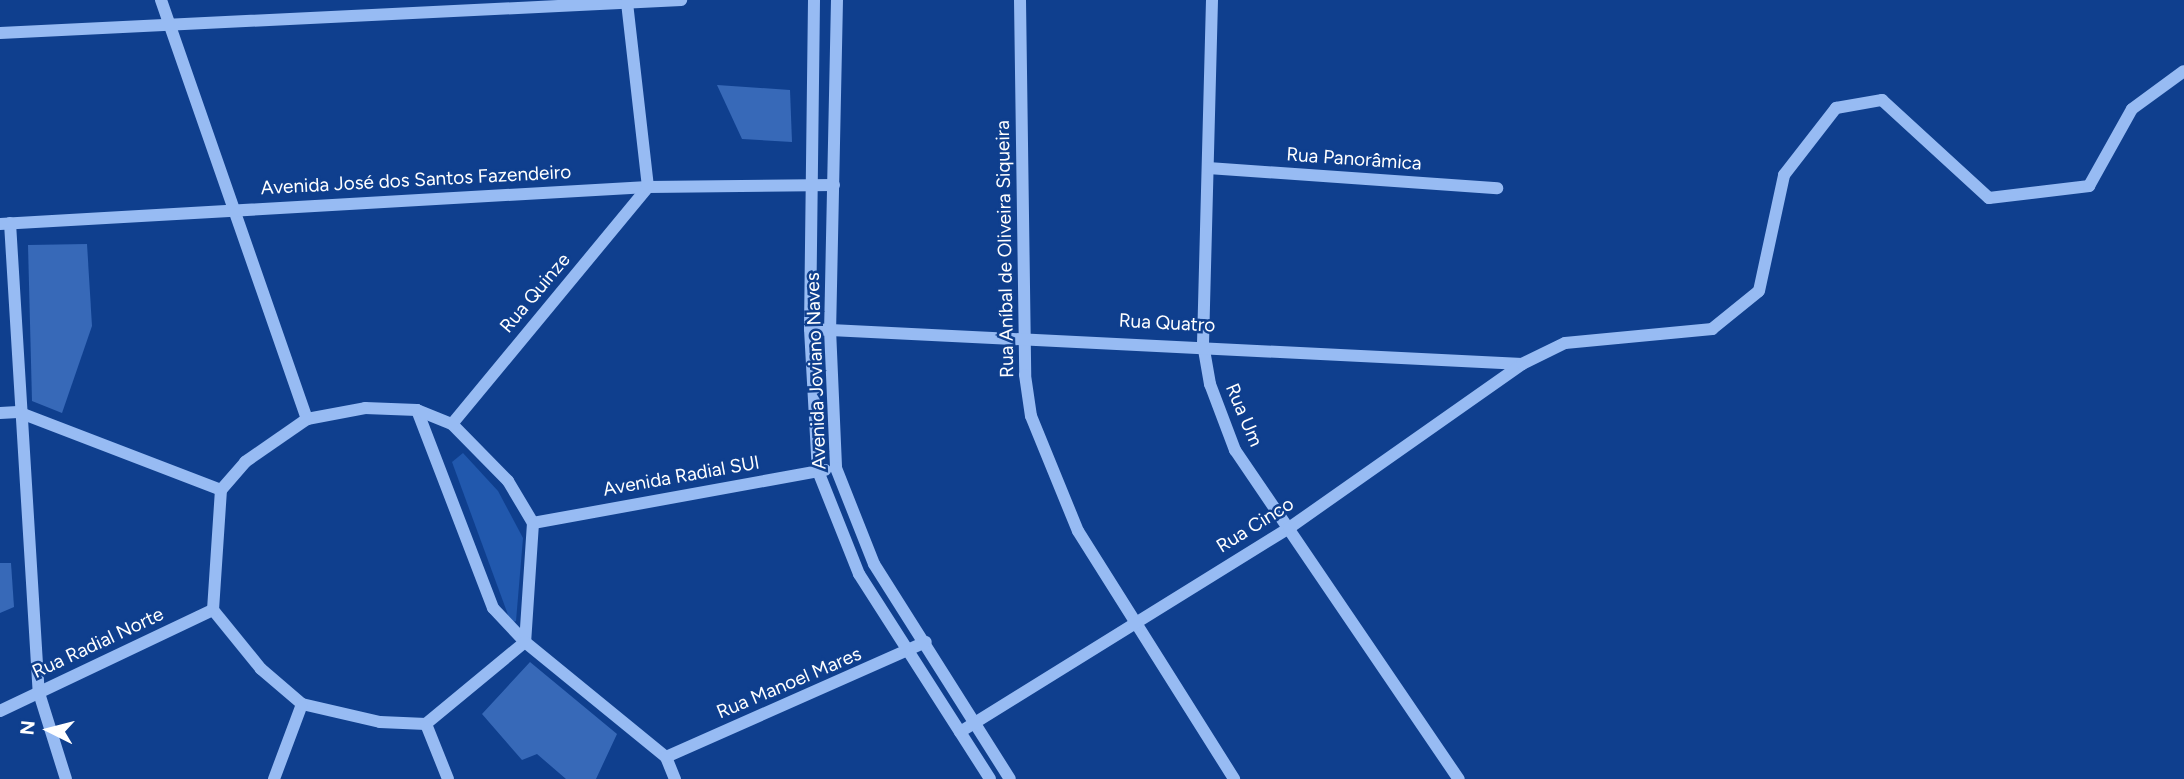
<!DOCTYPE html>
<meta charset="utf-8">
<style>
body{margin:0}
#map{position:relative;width:2184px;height:779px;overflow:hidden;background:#0f3f8e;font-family:Figtree,sans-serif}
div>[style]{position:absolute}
.green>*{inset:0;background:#2158ad}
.building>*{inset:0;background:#3769b8}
.minor>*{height:12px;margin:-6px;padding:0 6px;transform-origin:6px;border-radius:6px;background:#97bbf3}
span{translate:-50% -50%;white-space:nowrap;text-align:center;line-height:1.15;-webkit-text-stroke:5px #0f3f8e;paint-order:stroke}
.street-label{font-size:19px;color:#fff}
.north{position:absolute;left:14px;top:695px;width:70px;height:70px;-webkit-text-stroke:5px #0f3f8e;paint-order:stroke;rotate:276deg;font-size:19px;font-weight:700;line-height:28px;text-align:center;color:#fff}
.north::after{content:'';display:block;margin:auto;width:24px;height:32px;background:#fff;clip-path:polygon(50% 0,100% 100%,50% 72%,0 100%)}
</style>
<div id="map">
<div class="green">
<div style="clip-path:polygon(463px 453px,498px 491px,523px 538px,516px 621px,511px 623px,452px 462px)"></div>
</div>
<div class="building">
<div style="clip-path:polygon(717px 85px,790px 90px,792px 142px,742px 139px)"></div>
<div style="clip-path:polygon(87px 244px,92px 326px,62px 413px,32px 401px,28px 245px)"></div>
<div style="clip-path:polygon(0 563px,11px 563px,14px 607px,0 613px)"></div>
<div style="clip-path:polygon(530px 662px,617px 734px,596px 779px,566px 779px,537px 754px,522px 760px,482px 714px)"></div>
</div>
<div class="minor">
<div style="left:161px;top:0;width:444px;rotate:70.8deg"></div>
<div style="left:814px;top:0;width:329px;rotate:90.7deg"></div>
<div style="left:810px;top:329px;width:142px;rotate:86.8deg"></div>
<div style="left:818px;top:471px;width:111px;rotate:68.3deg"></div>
<div style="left:859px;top:574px;width:243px;rotate:57.4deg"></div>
<div style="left:837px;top:0;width:329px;rotate:91.2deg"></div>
<div style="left:830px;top:329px;width:139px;rotate:87.5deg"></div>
<div style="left:836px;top:468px;width:103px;rotate:68.4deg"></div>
<div style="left:874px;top:564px;width:254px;rotate:57.7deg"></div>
<div style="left:1020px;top:0;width:375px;rotate:89.2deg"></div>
<div style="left:1025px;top:375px;width:41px;rotate:81.7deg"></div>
<div style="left:1031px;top:416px;width:124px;rotate:67.8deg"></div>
<div style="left:1078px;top:531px;width:293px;rotate:57.8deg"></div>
<div style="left:1212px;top:0;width:344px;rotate:91.5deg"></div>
<div style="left:1203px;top:344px;width:41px;rotate:80.1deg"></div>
<div style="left:1210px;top:384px;width:71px;rotate:69.3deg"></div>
<div style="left:1235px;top:450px;width:398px;rotate:55.8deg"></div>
<div style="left:0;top:33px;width:682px;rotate:-2.77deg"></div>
<div style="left:1208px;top:168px;width:290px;rotate:4deg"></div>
<div style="left:10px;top:223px;width:471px;rotate:86.5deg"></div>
<div style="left:39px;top:693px;width:90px;rotate:72.6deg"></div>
<div style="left:0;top:224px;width:649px;rotate:-3.27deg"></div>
<div style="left:648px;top:187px;width:186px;rotate:-0.6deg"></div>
<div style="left:810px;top:329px;width:713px;rotate:2.81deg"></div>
<div style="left:365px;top:408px;width:52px;rotate:2.2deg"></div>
<div style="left:417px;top:410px;width:212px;rotate:69deg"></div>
<div style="left:493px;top:608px;width:47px;rotate:46.7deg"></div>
<div style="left:525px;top:642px;width:129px;rotate:140.4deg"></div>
<div style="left:426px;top:724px;width:46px;rotate:-177.5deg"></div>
<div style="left:380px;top:722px;width:80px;rotate:-167deg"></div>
<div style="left:302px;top:704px;width:54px;rotate:-139.5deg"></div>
<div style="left:261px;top:669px;width:76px;rotate:-129.1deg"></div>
<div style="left:213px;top:610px;width:120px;rotate:-86.2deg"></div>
<div style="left:221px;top:490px;width:37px;rotate:-49deg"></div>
<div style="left:245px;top:462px;width:75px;rotate:-34.7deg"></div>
<div style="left:307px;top:419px;width:59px;rotate:-10.7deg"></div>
<div style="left:417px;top:410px;width:38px;rotate:22deg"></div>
<div style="left:452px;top:424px;width:80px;rotate:45.5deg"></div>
<div style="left:508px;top:481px;width:49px;rotate:59.2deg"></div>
<div style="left:533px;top:523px;width:119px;rotate:93.8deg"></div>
<div style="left:525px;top:642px;width:182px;rotate:39.2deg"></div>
<div style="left:666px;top:757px;width:24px;rotate:68deg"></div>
<div style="left:0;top:413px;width:18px;rotate:-3deg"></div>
<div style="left:18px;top:412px;width:217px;rotate:21deg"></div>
<div style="left:452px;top:424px;width:308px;rotate:-50.4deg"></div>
<div style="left:648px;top:187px;width:186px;rotate:-96.5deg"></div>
<div style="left:533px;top:523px;width:297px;rotate:-10.3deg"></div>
<div style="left:0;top:711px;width:236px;rotate:-25.4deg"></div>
<div style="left:426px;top:724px;width:59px;rotate:68.2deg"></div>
<div style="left:960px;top:732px;width:387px;rotate:-31.8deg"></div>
<div style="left:1289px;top:528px;width:285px;rotate:-35.1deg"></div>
<div style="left:1522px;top:364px;width:48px;rotate:-26deg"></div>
<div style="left:1565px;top:343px;width:148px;rotate:-5.4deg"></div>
<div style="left:1712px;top:329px;width:60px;rotate:-39deg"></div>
<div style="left:1759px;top:291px;width:119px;rotate:-77.8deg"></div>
<div style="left:1784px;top:175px;width:85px;rotate:-52.2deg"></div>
<div style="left:1836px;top:108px;width:47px;rotate:-9.9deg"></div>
<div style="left:1882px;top:100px;width:145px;rotate:42.5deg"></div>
<div style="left:1989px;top:198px;width:101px;rotate:-6.8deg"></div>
<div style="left:2089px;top:186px;width:88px;rotate:-60.8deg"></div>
<div style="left:2132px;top:109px;width:64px;rotate:-36.2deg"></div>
<div style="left:666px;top:757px;width:284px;rotate:-23.9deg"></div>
<div style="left:274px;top:779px;width:80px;rotate:-69.5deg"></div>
</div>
<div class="street-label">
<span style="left:1354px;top:159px;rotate:4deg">Rua Panorâmica</span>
<span style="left:416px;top:180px;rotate:-3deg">Avenida José dos Santos Fazendeiro</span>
<span style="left:1005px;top:249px;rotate:-91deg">Rua Aníbal de Oliveira Siqueira</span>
<span style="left:535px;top:293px;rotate:-50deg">Rua Quinze</span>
<span style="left:1167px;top:323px;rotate:3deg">Rua Quatro</span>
<span style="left:816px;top:371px;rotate:-92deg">Avenida Joviano Naves</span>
<span style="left:1244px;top:415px;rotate:67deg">Rua Um</span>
<span style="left:681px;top:476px;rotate:-10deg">Avenida Radial SUl</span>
<span style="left:1255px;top:525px;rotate:-32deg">Rua Cinco</span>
<span style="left:98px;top:643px;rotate:-25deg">Rua Radial Norte</span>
<span style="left:789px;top:683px;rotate:-23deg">Rua Manoel Mares</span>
</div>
<div class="north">N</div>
</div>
